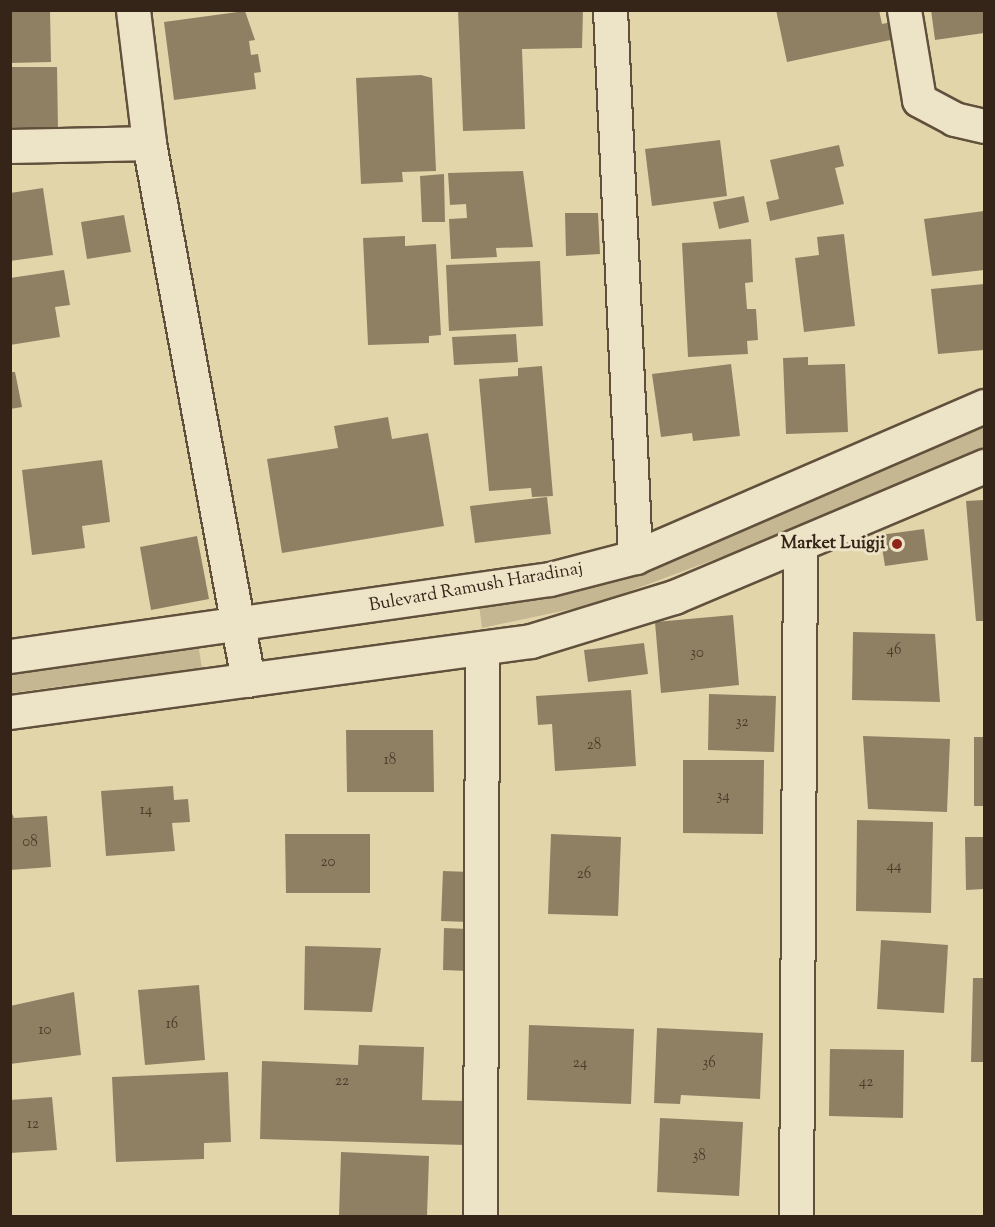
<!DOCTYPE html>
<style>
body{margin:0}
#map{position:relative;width:995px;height:1227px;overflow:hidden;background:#e3d5aa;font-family:"Sorts Mill Goudy",serif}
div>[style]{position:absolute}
.green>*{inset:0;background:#c5b791}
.building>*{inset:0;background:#8f8064}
.roads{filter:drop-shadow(2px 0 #60503c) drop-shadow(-2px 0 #60503c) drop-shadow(0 2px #60503c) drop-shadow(0 -2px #60503c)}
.minor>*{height:33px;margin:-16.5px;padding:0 16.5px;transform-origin:16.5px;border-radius:16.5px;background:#ede4c8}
.tertiary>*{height:33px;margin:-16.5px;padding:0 16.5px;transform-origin:16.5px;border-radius:16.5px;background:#ede4c8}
.dots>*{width:16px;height:16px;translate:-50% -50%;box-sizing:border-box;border:3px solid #ede4c8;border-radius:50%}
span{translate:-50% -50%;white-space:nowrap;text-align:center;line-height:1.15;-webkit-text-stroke:6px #ede4c8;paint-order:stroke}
.number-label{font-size:15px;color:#4c3b2b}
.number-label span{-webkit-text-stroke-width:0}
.poi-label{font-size:18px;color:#352418;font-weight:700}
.right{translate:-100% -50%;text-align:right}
.street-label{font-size:18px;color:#352418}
.frame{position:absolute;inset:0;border:12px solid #352418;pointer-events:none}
</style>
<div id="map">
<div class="green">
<div style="clip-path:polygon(984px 424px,984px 447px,799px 528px,595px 604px,482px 628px,479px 605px,632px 568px,757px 523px)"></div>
<div style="clip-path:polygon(198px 644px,202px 668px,11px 693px,10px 671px)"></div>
</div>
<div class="building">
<div style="clip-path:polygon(10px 10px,50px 10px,51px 62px,10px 63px)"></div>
<div style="clip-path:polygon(458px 10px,583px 10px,582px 48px,522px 49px,525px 129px,463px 131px)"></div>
<div style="clip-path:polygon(776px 10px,879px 10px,882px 24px,892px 22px,895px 39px,787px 62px)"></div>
<div style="clip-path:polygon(931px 10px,984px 10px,984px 33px,935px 40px)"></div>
<div style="clip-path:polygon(245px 11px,255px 40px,249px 41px,251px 55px,258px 54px,261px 72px,254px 73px,256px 89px,174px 100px,164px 22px)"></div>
<div style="clip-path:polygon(10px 67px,57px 67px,58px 131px,10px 132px)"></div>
<div style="clip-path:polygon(421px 75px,432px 78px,436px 171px,402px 172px,403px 182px,361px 184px,356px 78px)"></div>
<div style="clip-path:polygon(720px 140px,727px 196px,652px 206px,645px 149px)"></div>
<div style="clip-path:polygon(839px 145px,844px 166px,835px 168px,844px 204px,770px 221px,766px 202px,779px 199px,770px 160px)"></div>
<div style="clip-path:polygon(523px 171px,533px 247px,496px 248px,497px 257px,451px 259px,449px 219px,467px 218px,466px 204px,450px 205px,448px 173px)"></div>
<div style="clip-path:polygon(444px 174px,445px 222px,422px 222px,420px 176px)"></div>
<div style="clip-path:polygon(43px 188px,53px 255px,10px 261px,10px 193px)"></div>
<div style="clip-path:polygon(744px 196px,749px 222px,719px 229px,713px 202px)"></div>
<div style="clip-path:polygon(984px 211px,984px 270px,932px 276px,924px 219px)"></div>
<div style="clip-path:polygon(565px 213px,598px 213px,600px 254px,566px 256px)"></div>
<div style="clip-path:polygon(124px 215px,131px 252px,87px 259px,81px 222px)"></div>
<div style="clip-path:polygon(844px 234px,855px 326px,804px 332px,795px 258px,819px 255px,817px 237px)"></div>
<div style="clip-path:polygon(405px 236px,405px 246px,436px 244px,441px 335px,429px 336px,429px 343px,368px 345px,363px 238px)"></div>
<div style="clip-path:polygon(751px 239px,753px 282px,745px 283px,747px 309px,756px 309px,758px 340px,747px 341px,748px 354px,688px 357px,682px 243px)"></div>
<div style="clip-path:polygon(540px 261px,543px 326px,449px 331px,446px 265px)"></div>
<div style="clip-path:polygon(64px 270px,70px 305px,55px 307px,60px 337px,10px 345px,10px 278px)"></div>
<div style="clip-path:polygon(984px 284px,984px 350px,938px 354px,931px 289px)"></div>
<div style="clip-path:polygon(516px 334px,518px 362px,454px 365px,452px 337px)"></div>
<div style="clip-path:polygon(808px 357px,808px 365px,845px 364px,848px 432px,786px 434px,783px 358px)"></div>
<div style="clip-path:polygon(731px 364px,740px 436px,693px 441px,692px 433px,661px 437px,652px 374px)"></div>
<div style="clip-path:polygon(542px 366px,553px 496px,532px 497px,531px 488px,489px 491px,479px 379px,518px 376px,518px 368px)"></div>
<div style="clip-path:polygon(10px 372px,15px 372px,22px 407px,10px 409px)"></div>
<div style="clip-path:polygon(388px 417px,392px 439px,428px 433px,444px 526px,282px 553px,267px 459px,338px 448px,334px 426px)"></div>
<div style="clip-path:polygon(102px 460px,110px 522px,82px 526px,85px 548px,32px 555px,22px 470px)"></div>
<div style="clip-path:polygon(547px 497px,551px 534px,475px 543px,470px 506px)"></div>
<div style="clip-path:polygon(984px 500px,984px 621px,976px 621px,966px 501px)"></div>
<div style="clip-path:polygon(924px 529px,928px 560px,885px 566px,880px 535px)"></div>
<div style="clip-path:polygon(197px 536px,209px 599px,151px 610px,140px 547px)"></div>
<div style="clip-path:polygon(733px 615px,739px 685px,661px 693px,655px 622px)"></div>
<div style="clip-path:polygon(853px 632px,935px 634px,940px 702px,852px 700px)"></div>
<div style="clip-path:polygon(644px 643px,648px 674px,588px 682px,584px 650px)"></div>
<div style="clip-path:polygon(631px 690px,636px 766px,555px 771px,552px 724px,538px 725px,536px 696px)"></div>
<div style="clip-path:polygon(709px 694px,776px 696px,774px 752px,708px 750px)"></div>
<div style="clip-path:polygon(346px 730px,433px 730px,434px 792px,347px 792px)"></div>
<div style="clip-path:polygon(863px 736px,950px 739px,947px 812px,868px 809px)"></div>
<div style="clip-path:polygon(974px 737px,984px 737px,984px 806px,974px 806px)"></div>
<div style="clip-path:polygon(683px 760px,764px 760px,763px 834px,683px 833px)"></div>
<div style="clip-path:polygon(173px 786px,174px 800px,188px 799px,190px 822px,172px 823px,175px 851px,106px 856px,101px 791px)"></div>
<div style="clip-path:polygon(10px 809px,14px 818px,47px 816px,51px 867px,10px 870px)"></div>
<div style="clip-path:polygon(857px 820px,933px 822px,931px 913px,856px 911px)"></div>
<div style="clip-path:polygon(285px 834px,370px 834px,370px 893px,286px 893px)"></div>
<div style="clip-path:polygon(551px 834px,621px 837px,618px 916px,548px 914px)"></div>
<div style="clip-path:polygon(965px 837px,984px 837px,984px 889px,966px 890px)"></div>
<div style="clip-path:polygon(443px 871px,470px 872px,469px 922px,441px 921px)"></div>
<div style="clip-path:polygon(444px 928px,469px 929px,468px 971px,443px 970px)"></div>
<div style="clip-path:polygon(881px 940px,948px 945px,944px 1013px,877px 1009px)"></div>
<div style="clip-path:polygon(305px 946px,381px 948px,372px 1012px,304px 1010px)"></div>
<div style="clip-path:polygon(973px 978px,984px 978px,984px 1062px,971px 1062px)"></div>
<div style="clip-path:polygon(199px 985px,205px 1060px,145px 1065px,138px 990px)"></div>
<div style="clip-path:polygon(74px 992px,81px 1055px,10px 1064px,10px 1006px)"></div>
<div style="clip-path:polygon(529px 1025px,634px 1029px,631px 1104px,527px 1100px)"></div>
<div style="clip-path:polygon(657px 1028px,763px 1033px,760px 1099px,681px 1095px,680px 1104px,654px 1103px)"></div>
<div style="clip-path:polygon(359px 1045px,424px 1047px,422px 1100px,466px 1101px,466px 1145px,260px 1139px,262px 1061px,358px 1065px)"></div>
<div style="clip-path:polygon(830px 1049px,904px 1050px,903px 1118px,829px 1116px)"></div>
<div style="clip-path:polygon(228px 1072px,231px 1142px,204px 1143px,204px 1159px,116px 1162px,112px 1077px)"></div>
<div style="clip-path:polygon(52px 1097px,57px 1150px,10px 1153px,10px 1100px)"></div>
<div style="clip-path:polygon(660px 1118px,743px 1122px,739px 1196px,657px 1192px)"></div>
<div style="clip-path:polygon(341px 1152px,429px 1156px,427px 1216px,339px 1216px)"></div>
</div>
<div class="roads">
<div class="minor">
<div style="left:133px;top:10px;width:134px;rotate:83.1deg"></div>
<div style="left:149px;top:143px;width:546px;rotate:79.55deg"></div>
<div style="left:610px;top:10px;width:548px;rotate:87.38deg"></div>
<div style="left:904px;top:10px;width:91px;rotate:80.5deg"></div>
<div style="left:919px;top:100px;width:40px;rotate:28deg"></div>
<div style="left:954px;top:119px;width:31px;rotate:13deg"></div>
<div style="left:10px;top:146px;width:139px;rotate:-1.2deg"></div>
<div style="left:480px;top:1216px;width:568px;rotate:-89.8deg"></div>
<div style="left:796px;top:1216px;width:670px;rotate:-89.66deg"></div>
</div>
<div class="tertiary">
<div style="left:10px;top:656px;width:545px;rotate:-8.12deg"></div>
<div style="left:550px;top:579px;width:88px;rotate:-14.5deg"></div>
<div style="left:635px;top:557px;width:380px;rotate:-23.4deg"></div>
<div style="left:10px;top:712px;width:526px;rotate:-7.76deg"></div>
<div style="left:531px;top:641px;width:150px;rotate:-17.1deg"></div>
<div style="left:674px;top:597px;width:337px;rotate:-22.9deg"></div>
</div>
</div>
<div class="dots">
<div style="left:897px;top:544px;background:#8f2418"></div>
</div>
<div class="number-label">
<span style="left:894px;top:651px">46</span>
<span style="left:697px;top:654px">30</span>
<span style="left:742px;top:723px">32</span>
<span style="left:594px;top:746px">28</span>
<span style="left:390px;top:761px">18</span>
<span style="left:723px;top:797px">34</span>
<span style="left:146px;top:811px">14</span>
<span style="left:30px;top:843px">08</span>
<span style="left:328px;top:863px">20</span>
<span style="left:894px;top:867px">44</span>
<span style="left:584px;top:875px">26</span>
<span style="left:172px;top:1025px">16</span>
<span style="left:45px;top:1031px">10</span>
<span style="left:580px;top:1064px">24</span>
<span style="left:709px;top:1064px">36</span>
<span style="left:342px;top:1082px">22</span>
<span style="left:866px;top:1083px">42</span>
<span style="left:33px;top:1125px">12</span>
<span style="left:699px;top:1157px">38</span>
</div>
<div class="poi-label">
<span class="right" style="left:885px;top:544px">Market Luigji</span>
</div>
<div class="street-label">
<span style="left:476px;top:588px;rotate:-10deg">Bulevard Ramush Haradinaj</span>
</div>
<div class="frame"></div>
</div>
